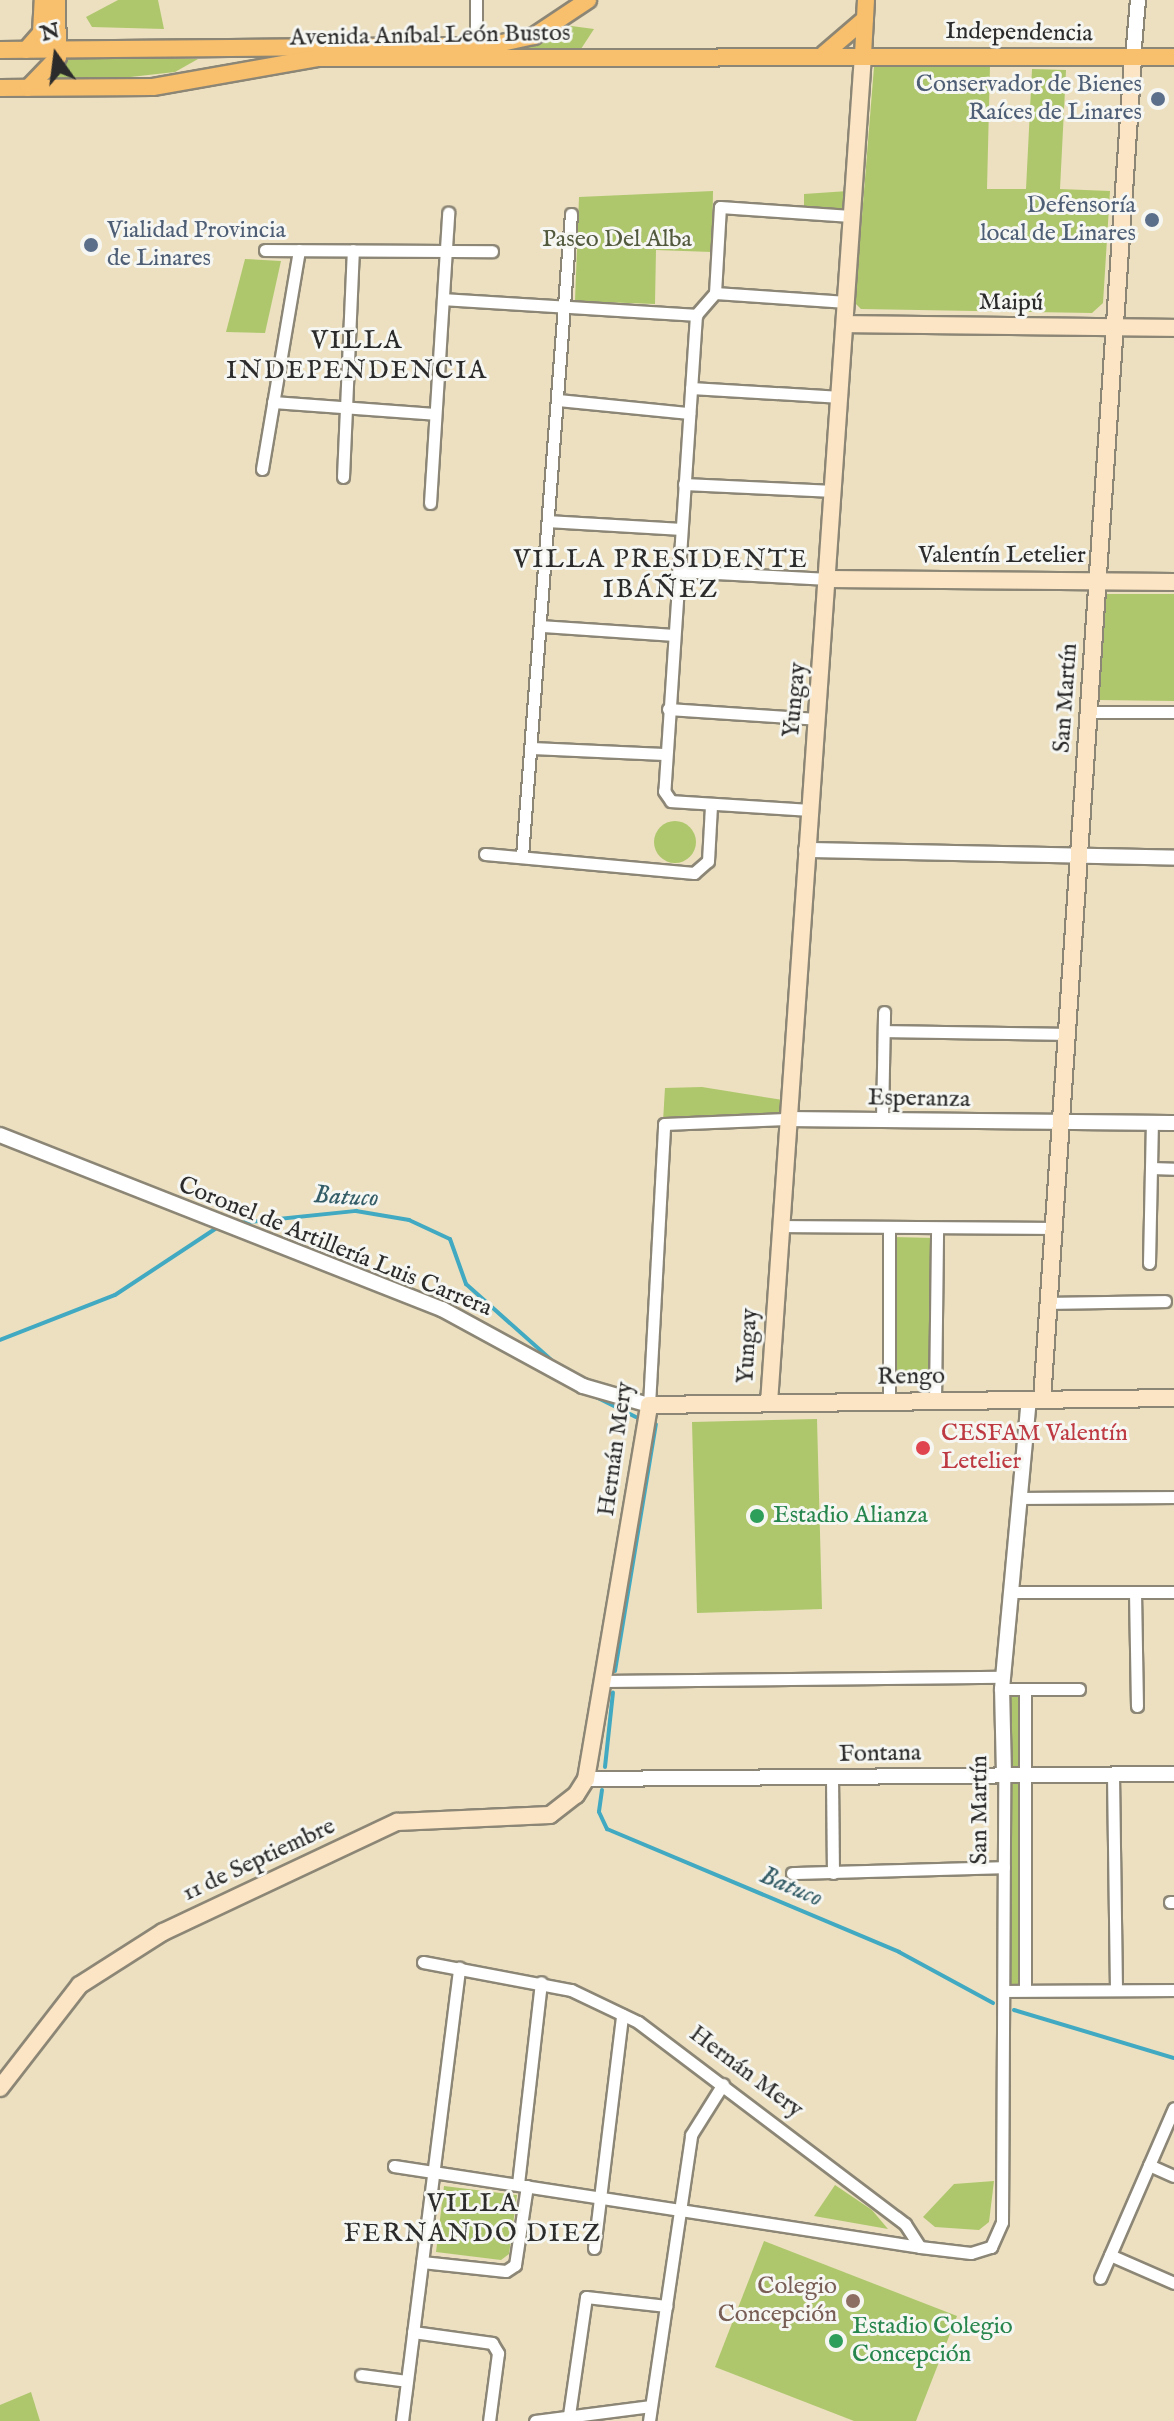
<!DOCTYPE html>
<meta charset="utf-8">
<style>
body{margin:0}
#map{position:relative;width:1174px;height:2421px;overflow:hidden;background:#ece0c0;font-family:"IM FELL English",serif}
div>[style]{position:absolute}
.green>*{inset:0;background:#aec76c}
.round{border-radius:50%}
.stream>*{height:4px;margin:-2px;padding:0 2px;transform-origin:2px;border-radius:2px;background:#41a9c1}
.roads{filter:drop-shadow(2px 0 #8c8676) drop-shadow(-2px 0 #8c8676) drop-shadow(0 2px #8c8676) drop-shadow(0 -2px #8c8676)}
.minor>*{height:11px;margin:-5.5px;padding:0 5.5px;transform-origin:5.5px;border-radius:5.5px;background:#fff}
.tertiary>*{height:14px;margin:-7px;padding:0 7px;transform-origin:7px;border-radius:7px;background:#fff}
.secondary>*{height:16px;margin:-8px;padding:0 8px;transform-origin:8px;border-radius:8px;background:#fce5c4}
.primary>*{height:16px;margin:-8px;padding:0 8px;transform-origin:8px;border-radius:8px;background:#f8bf6c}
.dots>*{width:22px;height:22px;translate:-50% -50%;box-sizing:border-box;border:4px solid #f6f6f2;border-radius:50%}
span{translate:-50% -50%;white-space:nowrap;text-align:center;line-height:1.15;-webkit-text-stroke:6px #f6f6f2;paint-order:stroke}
.street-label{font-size:24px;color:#2b2b2b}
.service-label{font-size:24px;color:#4e5e75}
.right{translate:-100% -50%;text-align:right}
.left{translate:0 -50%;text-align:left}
.park-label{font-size:24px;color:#525a3e}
.health-label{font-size:24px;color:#be3a42}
.leisure-label{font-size:24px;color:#27864d}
.education-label{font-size:24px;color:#785e54}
.neighbourhood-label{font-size:26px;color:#2b2b2b;letter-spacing:2px}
.water-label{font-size:26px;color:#345d67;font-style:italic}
.north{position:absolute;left:16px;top:16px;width:80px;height:80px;-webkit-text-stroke:6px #f6f6f2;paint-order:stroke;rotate:346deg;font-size:22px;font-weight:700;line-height:32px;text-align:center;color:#2b2b2b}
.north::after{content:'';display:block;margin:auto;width:28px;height:36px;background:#2b2b2b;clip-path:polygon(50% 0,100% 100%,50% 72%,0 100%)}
</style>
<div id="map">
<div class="green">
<div style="clip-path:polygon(118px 0,158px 0,164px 29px,92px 27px,86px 17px)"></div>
<div style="clip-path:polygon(564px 25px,594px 29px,579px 52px,517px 50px)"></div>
<div style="clip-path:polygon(64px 58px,198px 59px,175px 72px,77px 83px,50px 78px)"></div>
<div style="clip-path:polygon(990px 66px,987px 189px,1026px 189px,1032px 69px,1066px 70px,1060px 189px,1110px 191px,1103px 303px,1092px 313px,861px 309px,855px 303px,874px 67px)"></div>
<div style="clip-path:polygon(713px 191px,712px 252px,656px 250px,655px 304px,575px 301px,579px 197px)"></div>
<div style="clip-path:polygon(848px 191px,846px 212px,804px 211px,804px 194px)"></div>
<div style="clip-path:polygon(245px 259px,281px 261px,265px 333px,226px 332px)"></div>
<div style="clip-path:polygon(1106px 594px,1174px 594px,1174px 701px,1099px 700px)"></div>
<div class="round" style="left:654px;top:821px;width:42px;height:42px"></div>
<div style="clip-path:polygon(702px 1087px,783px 1100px,783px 1117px,663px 1121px,665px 1088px)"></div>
<div style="clip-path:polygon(893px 1237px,934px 1238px,932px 1378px,893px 1377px)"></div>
<div style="clip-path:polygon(817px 1419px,822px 1609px,697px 1613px,692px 1422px)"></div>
<div style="clip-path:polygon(1007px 1693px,1021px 1694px,1021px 1985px,1010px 1985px)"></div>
<div style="clip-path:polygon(994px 2181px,989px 2222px,979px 2230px,935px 2227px,923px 2217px,954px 2184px)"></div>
<div style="clip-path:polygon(835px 2185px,872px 2210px,888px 2229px,814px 2216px)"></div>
<div style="clip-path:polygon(444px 2186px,517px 2195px,509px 2254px,501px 2260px,436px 2252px)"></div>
<div style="clip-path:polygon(764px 2241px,957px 2316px,916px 2421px,854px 2421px,715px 2367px)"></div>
<div style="clip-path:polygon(31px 2392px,40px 2421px,0 2421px,0 2405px)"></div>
</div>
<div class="stream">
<div style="left:239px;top:1223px;width:118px;rotate:-5.9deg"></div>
<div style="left:356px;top:1211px;width:54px;rotate:9.6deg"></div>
<div style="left:409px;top:1220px;width:45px;rotate:24.9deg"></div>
<div style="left:450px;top:1239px;width:48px;rotate:70.4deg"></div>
<div style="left:466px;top:1284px;width:123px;rotate:41.7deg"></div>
<div style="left:0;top:1340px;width:123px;rotate:-21.4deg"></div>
<div style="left:115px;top:1295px;width:123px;rotate:-33.4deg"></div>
<div style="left:592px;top:1395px;width:49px;rotate:26.6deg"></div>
<div style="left:615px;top:1671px;width:250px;rotate:-80.6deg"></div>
<div style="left:605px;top:1767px;width:75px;rotate:-83.9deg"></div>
<div style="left:602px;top:1790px;width:22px;rotate:98deg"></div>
<div style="left:599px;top:1812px;width:19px;rotate:65deg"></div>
<div style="left:607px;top:1829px;width:317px;rotate:22.8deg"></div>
<div style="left:899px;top:1952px;width:107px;rotate:28.5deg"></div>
<div style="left:1014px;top:2010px;width:167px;rotate:16.7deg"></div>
</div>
<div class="roads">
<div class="minor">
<div style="left:476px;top:47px;width:47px;rotate:-90deg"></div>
<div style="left:265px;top:250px;width:227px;rotate:0.3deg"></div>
<div style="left:715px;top:293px;width:29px;rotate:131deg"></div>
<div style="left:696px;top:315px;width:477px;rotate:93.8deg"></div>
<div style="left:664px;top:791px;width:12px;rotate:55deg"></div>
<div style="left:671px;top:801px;width:138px;rotate:3.7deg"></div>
<div style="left:715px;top:293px;width:86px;rotate:-86.7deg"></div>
<div style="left:720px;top:207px;width:131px;rotate:3.9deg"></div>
<div style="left:715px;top:293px;width:132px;rotate:3.9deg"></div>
<div style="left:443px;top:299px;width:254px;rotate:3.6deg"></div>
<div style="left:691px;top:388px;width:150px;rotate:3.4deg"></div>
<div style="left:558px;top:400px;width:132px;rotate:5.7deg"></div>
<div style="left:273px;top:402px;width:162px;rotate:4.2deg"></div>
<div style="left:262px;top:469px;width:222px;rotate:-80.4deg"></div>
<div style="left:343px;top:477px;width:227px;rotate:-87.5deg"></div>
<div style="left:684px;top:484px;width:150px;rotate:2.7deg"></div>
<div style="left:430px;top:503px;width:291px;rotate:-86.4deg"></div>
<div style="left:548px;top:521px;width:133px;rotate:3.4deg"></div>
<div style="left:678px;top:571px;width:151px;rotate:3deg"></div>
<div style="left:541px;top:626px;width:132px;rotate:3.9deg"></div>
<div style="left:668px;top:709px;width:149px;rotate:3.8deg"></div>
<div style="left:1089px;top:712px;width:85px"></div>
<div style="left:532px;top:748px;width:132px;rotate:2.6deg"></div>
<div style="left:485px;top:854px;width:210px;rotate:5.2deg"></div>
<div style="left:694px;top:873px;width:18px;rotate:-41deg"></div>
<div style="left:708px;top:861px;width:56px;rotate:-86.9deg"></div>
<div style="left:522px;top:856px;width:644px;rotate:-85.64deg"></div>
<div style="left:885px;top:1031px;width:182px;rotate:0.9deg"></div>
<div style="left:882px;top:1120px;width:108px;rotate:-88.9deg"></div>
<div style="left:1151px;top:1168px;width:23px;rotate:2deg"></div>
<div style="left:779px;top:1226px;width:275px;rotate:0.4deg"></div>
<div style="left:889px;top:1228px;width:174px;rotate:90deg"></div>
<div style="left:1149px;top:1263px;width:140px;rotate:-88.8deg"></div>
<div style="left:1049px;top:1303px;width:116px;rotate:-1deg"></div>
<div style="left:935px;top:1401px;width:173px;rotate:-89.3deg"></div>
<div style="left:649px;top:1405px;width:281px;rotate:-86.9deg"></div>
<div style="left:664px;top:1124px;width:122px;rotate:-2.3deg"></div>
<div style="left:1020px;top:1498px;width:154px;rotate:-0.4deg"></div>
<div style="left:1011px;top:1592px;width:163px"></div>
<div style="left:1135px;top:1592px;width:114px;rotate:89deg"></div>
<div style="left:603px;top:1681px;width:400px;rotate:-0.6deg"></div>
<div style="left:1002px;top:1689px;width:77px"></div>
<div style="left:1025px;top:1689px;width:301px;rotate:90deg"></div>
<div style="left:1113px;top:1775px;width:215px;rotate:89.2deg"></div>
<div style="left:832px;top:1777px;width:96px;rotate:89.4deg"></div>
<div style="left:792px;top:1873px;width:212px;rotate:-1.6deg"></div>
<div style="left:1170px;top:1902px;width:4px"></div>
<div style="left:423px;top:1962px;width:151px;rotate:10.7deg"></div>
<div style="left:571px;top:1990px;width:74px;rotate:25.5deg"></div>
<div style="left:638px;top:2022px;width:335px;rotate:37.1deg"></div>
<div style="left:905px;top:2224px;width:27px;rotate:57deg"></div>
<div style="left:1004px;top:1991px;width:170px;rotate:-0.3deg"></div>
<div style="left:1149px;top:2165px;width:27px;rotate:24deg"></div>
<div style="left:394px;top:2166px;width:532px;rotate:8.75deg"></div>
<div style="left:920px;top:2247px;width:51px;rotate:6.7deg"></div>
<div style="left:971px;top:2253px;width:21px;rotate:-17deg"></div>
<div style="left:991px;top:2247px;width:27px;rotate:-66deg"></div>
<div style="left:1002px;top:2222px;width:447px;rotate:-89.7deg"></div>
<div style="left:518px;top:2184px;width:203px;rotate:-83.5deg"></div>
<div style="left:594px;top:2248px;width:235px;rotate:-83.1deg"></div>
<div style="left:1110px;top:2255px;width:70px;rotate:23.6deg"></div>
<div style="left:422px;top:2262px;width:84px;rotate:6.1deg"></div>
<div style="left:506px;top:2271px;width:11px;rotate:-34deg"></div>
<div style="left:515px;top:2265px;width:80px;rotate:-81.4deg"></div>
<div style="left:1100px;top:2278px;width:185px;rotate:-66.5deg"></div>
<div style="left:413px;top:2332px;width:80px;rotate:7.9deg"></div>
<div style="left:492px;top:2343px;width:12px;rotate:59deg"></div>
<div style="left:498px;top:2353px;width:69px;rotate:97.5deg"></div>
<div style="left:361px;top:2375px;width:46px;rotate:7.4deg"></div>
<div style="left:569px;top:2415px;width:119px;rotate:-81.8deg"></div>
<div style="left:586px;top:2297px;width:81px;rotate:6.4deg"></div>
<div style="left:402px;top:2421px;width:457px;rotate:-82.8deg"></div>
<div style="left:535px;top:2421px;width:117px;rotate:-7.4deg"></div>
<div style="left:649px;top:2421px;width:289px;rotate:-81.6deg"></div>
<div style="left:691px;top:2135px;width:60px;rotate:-57.9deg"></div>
</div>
<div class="tertiary">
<div style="left:1133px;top:58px;width:58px;rotate:-85.1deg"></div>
<div style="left:806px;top:850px;width:368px;rotate:1.2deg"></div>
<div style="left:786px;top:1119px;width:388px;rotate:0.6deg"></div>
<div style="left:0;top:1135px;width:475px;rotate:21.5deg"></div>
<div style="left:442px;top:1309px;width:161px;rotate:28.6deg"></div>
<div style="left:583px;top:1386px;width:69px;rotate:16.1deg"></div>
<div style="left:1004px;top:1775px;width:86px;rotate:-91.3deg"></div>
<div style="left:1002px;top:1689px;width:290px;rotate:-84.7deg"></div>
<div style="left:586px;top:1779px;width:588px;rotate:-0.49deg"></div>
</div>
<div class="secondary">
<div style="left:846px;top:324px;width:328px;rotate:0.7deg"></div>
<div style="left:829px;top:579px;width:345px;rotate:0.5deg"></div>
<div style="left:1042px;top:1400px;width:1345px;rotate:-86.12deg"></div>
<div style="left:769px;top:1403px;width:1351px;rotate:-86.01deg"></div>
<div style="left:0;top:2088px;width:130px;rotate:-52.2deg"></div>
<div style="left:80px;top:1985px;width:98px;rotate:-32.6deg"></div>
<div style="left:163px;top:1932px;width:259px;rotate:-25.2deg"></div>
<div style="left:397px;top:1822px;width:153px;rotate:-2.6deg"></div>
<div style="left:550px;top:1815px;width:33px;rotate:-38deg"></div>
<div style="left:576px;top:1795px;width:19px;rotate:-58deg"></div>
<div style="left:586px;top:1779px;width:379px;rotate:-80.4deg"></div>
<div style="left:649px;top:1405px;width:525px;rotate:-0.76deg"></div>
</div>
<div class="primary">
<div style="left:0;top:50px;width:488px;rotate:-0.5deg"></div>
<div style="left:488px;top:46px;width:47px;rotate:-12.3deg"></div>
<div style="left:534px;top:36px;width:65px;rotate:-33.7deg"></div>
<div style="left:26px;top:50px;width:23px;rotate:-49deg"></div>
<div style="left:41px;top:33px;width:33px;rotate:-87deg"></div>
<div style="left:824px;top:54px;width:54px;rotate:-40.5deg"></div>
<div style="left:863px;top:55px;width:55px;rotate:-86.9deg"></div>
<div style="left:0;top:88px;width:153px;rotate:-0.4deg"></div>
<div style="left:153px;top:87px;width:167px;rotate:-10deg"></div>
<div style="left:317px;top:58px;width:857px;rotate:-0.07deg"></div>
<div style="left:28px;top:88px;width:43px;rotate:-45.9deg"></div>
<div style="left:58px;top:57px;width:57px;rotate:-91deg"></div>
</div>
</div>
<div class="dots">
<div style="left:1158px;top:99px;background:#5c6f8a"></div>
<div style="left:1152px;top:220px;background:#5c6f8a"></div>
<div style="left:91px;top:245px;background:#5c6f8a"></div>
<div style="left:923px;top:1448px;background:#e0444e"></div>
<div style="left:757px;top:1516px;background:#2e9e5b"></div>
<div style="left:853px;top:2301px;background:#8d6e63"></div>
<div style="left:836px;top:2341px;background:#2e9e5b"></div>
</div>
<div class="street-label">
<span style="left:1019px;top:33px;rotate:1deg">Independencia</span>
<span style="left:430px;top:36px;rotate:-1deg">Avenida Aníbal León Bustos</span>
<span style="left:1011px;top:303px;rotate:1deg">Maipú</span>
<span style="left:1002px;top:556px">Valentín Letelier</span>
<span style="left:1066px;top:698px;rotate:-86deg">San Martín</span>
<span style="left:795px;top:700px;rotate:-85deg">Yungay</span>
<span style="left:919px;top:1099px;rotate:1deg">Esperanza</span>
<span style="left:335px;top:1247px;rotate:22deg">Coronel de Artillería Luis Carrera</span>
<span style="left:748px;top:1346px;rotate:-87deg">Yungay</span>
<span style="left:911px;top:1377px;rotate:-1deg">Rengo</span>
<span style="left:616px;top:1449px;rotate:-82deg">Hernán Mery</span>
<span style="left:880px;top:1754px;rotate:-1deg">Fontana</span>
<span style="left:980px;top:1810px;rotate:-90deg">San Martín</span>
<span style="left:259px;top:1860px;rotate:-25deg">11 de Septiembre</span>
<span style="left:746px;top:2072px;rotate:37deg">Hernán Mery</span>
</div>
<div class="service-label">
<span class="right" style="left:1142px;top:99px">Conservador de Bienes<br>Raíces de Linares</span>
<span class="right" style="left:1136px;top:220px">Defensoría<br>local de Linares</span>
<span class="left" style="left:107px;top:245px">Vialidad Provincia<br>de Linares</span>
</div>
<div class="park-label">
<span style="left:617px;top:240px">Paseo Del Alba</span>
</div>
<div class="health-label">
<span class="left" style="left:941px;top:1448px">CESFAM Valentín<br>Letelier</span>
</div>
<div class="leisure-label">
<span class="left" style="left:773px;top:1516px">Estadio Alianza</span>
<span class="left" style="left:852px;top:2341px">Estadio Colegio<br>Concepción</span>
</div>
<div class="education-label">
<span class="right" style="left:837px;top:2301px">Colegio<br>Concepción</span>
</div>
<div class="neighbourhood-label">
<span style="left:357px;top:356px">VILLA<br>INDEPENDENCIA</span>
<span style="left:661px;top:575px">VILLA PRESIDENTE<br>IBÁÑEZ</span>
<span style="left:473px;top:2219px">VILLA<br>FERNANDO DIEZ</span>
</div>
<div class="water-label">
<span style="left:346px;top:1197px;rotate:3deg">Batuco</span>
<span style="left:791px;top:1887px;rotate:23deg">Batuco</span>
</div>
<div class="north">N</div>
</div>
